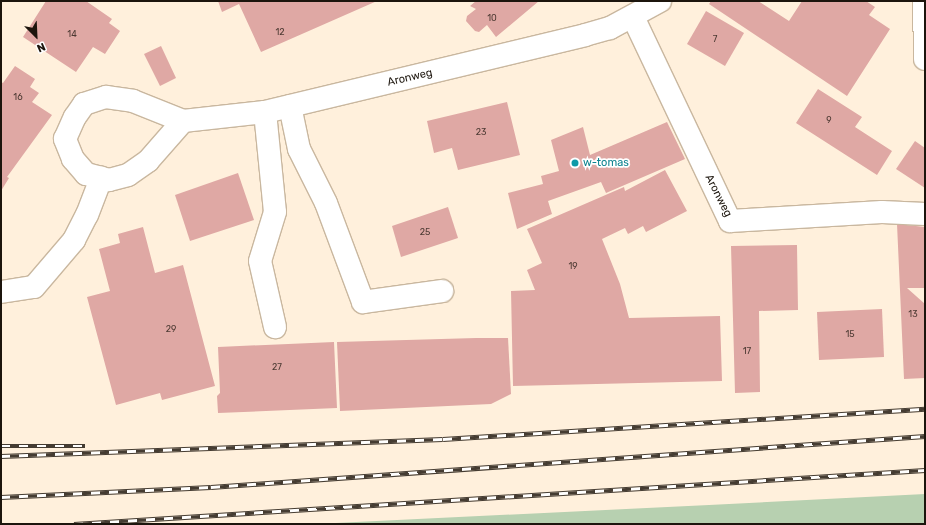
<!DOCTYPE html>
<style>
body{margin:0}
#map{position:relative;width:926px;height:525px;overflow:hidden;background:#fff0dc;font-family:Rubik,sans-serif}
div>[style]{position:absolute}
.green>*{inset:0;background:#b7d0b0}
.building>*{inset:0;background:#dfa8a4}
.roads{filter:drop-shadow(1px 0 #c9b79f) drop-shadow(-1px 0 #c9b79f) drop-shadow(0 1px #c9b79f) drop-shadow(0 -1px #c9b79f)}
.minor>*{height:22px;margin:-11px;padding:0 11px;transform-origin:11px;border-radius:11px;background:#fff}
.rail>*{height:4.5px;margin-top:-2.25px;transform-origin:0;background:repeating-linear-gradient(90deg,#fff 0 9px,#453c32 0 18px);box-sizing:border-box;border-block:1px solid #453c32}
.dots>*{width:11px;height:11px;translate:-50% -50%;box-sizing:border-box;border:2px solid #fff;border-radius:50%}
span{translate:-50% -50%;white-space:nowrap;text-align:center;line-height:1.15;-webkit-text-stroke:3.5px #fff;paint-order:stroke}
.number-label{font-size:9px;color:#4d3a33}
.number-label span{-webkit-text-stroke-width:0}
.street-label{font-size:11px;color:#1c150d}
.culture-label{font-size:11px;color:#0d838f}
.left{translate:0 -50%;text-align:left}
.frame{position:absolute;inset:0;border:2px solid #1c150d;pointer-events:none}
.north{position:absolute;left:16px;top:16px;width:40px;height:40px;-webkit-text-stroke:3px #fff;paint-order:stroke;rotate:156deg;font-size:11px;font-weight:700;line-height:16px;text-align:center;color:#1c150d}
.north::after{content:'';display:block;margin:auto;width:14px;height:18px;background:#1c150d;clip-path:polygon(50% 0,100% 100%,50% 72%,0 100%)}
</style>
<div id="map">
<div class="green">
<div style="clip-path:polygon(925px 494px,925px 524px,315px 524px,709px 505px)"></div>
</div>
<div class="building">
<div style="clip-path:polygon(46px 1px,86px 1px,112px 19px,109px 23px,120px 31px,105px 54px,93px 47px,76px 72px,23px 37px)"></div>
<div style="clip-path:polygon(218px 1px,377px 1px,261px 52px,239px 4px,222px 12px)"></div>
<div style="clip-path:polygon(476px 1px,539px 1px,496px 37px,487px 25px,479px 32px,475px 31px,466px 21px,467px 16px,476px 9px,470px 6px)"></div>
<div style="clip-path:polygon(711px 1px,758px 1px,789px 21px,802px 1px,866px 1px,875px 7px,869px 15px,890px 29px,847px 96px,709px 4px)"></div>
<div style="clip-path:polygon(706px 11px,744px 33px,725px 66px,687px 44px)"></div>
<div style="clip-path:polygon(161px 46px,176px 78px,160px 86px,144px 54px)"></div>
<div style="clip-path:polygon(15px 66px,35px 79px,30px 87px,39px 93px,32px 102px,52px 115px,7px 177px,9px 178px,1px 191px,1px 82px,3px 83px)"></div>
<div style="clip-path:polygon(818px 89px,862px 117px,855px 127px,892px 151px,877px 175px,796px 123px)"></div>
<div style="clip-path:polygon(507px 102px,520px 155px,458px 170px,452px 148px,434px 153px,427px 121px)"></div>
<div style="clip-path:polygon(667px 122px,685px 159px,606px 193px,601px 182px,548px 201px,552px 214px,517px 229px,508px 193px,543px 184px,541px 176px,559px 171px,551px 140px,583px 127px,590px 155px)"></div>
<div style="clip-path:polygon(915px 141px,925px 148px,925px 188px,896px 169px)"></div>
<div style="clip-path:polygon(665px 170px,687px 211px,646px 232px,643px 226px,628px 234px,625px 228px,602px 239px,620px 284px,629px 318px,720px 316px,722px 381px,513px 386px,511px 291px,535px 290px,527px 270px,542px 263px,527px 229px,624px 187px,625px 191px)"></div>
<div style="clip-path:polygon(238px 173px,254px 220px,190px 241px,175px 195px)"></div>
<div style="clip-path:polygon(448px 207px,458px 238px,401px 257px,392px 226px)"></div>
<div style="clip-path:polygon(897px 224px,925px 227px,925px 288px,907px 288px,925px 304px,925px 378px,904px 379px)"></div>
<div style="clip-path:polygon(143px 227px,155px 273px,183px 265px,215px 386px,162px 400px,160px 393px,116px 405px,87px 297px,110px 291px,99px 249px,120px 243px,118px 234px)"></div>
<div style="clip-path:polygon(797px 245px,798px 310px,759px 311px,760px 392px,735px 393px,731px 246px)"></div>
<div style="clip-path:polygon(882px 309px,884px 357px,819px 360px,817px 312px)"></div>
<div style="clip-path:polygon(476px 338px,508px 338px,511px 394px,491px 404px,340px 411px,337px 342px)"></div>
<div style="clip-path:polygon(334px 342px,337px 408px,218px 413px,217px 396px,220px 393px,218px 347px)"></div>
</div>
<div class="roads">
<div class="minor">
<div style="left:924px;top:1px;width:58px;rotate:89deg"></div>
<div style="left:633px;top:17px;width:226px;rotate:64.6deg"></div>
<div style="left:730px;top:221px;width:152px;rotate:-3.4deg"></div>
<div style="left:882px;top:212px;width:43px;rotate:2.7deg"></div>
<div style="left:106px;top:97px;width:27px;rotate:8deg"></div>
<div style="left:133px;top:101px;width:54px;rotate:21.8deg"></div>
<div style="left:183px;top:121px;width:53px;rotate:131.2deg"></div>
<div style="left:148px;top:161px;width:24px;rotate:145deg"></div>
<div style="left:128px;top:175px;width:20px;rotate:165deg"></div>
<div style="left:109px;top:180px;width:24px;rotate:-165deg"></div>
<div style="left:86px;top:174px;width:20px;rotate:-131deg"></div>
<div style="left:73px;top:159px;width:22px;rotate:-112deg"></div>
<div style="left:65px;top:139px;width:24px;rotate:-66deg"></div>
<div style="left:75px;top:117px;width:16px;rotate:-55deg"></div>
<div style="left:84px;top:104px;width:23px;rotate:-18deg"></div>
<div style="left:290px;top:106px;width:44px;rotate:78.2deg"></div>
<div style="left:299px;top:149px;width:60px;rotate:63.4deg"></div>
<div style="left:326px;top:203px;width:106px;rotate:69.5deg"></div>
<div style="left:363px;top:302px;width:80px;rotate:-7.9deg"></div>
<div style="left:265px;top:112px;width:100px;rotate:84.3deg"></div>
<div style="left:275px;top:212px;width:51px;rotate:107deg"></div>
<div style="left:260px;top:261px;width:68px;rotate:77.2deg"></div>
<div style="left:183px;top:121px;width:82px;rotate:-6.3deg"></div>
<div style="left:265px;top:112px;width:329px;rotate:-13.5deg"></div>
<div style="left:585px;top:35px;width:26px;rotate:-16deg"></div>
<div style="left:610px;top:28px;width:57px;rotate:-28.4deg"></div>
<div style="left:1px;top:292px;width:33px;rotate:-9deg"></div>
<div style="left:34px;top:287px;width:62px;rotate:-49.6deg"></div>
<div style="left:74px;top:240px;width:28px;rotate:-63deg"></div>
<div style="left:87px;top:215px;width:40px;rotate:-69deg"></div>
</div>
</div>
<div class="rail">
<div style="left:1px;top:446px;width:84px"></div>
<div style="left:1px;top:456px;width:442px;rotate:-2.2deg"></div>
<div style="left:443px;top:439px;width:483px;rotate:-3.6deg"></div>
<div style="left:1px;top:497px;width:210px;rotate:-2.7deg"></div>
<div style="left:211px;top:487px;width:716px;rotate:-4.09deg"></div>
<div style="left:74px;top:524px;width:853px;rotate:-3.63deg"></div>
</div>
<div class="dots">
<div style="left:575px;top:163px;background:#0f9aa8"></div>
</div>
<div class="number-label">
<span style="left:492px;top:18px">10</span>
<span style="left:280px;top:32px">12</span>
<span style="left:72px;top:34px">14</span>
<span style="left:715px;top:39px">7</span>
<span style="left:18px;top:97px">16</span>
<span style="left:829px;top:120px">9</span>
<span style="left:481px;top:132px">23</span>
<span style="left:425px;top:232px">25</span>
<span style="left:573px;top:266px">19</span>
<span style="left:913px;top:314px">13</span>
<span style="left:171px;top:329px">29</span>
<span style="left:850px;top:334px">15</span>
<span style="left:747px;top:351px">17</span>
<span style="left:277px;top:367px">27</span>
</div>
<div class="street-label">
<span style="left:410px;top:78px;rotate:-13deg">Aronweg</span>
<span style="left:718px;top:196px;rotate:63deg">Aronweg</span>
</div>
<div class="culture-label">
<span class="left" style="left:583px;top:163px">w-tomas</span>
</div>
<div class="frame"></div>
<div class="north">N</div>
</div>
